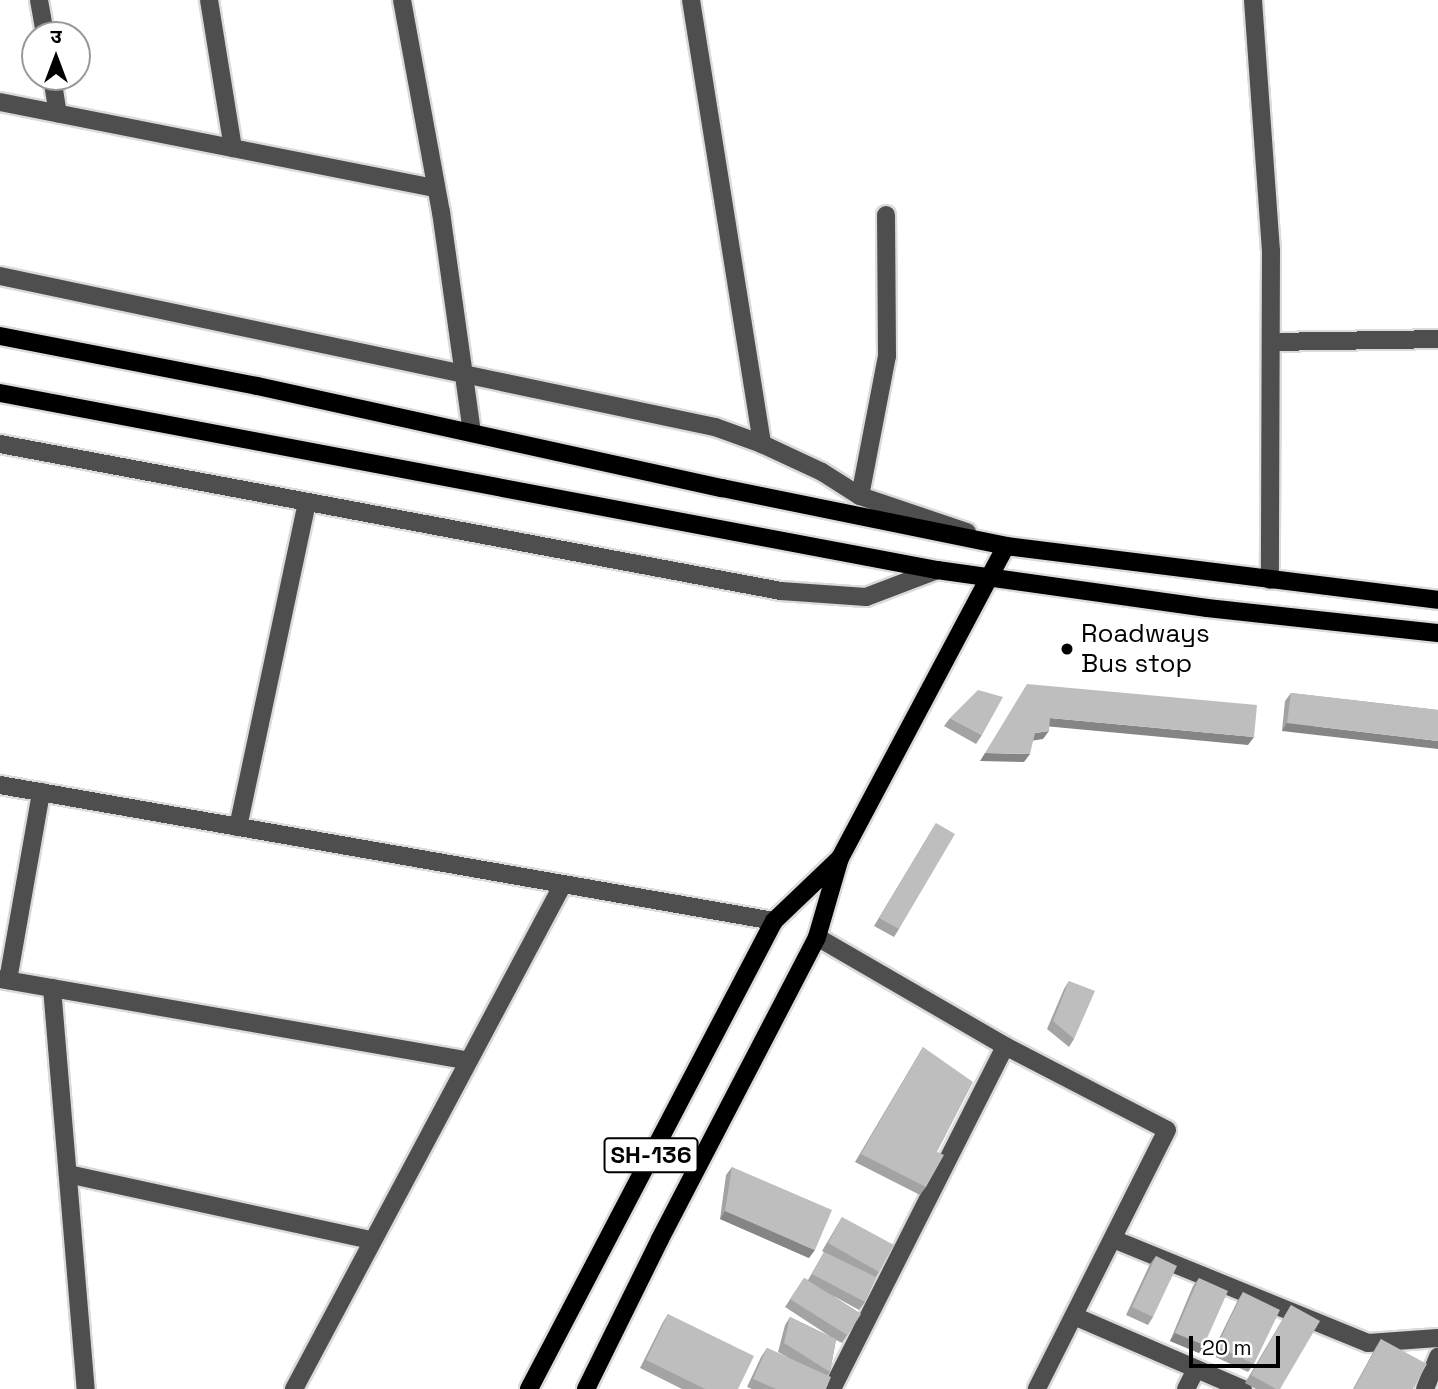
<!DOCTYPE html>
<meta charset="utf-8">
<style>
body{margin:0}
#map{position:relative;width:1438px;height:1389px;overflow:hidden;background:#fff;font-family:"Space Grotesk","Noto Sans Devanagari",sans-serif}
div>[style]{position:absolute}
.roads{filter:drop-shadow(2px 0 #dbdbdb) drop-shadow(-2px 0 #dbdbdb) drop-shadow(0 2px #dbdbdb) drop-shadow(0 -2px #dbdbdb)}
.minor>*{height:18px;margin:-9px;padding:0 9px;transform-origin:9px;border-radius:9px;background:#4e4e4e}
.major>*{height:18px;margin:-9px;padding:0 9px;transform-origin:9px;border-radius:9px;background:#000}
.wall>*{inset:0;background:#a3a3a3}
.shaded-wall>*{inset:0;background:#858585}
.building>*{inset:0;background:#bebebe}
.dots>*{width:19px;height:19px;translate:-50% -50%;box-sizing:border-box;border:4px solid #fff;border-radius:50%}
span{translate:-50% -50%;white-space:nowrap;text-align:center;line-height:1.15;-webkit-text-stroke:6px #fff;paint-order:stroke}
.shield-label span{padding:2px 5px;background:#fff;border:2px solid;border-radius:5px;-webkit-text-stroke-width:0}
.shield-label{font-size:24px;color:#000;font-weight:700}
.poi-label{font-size:26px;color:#000}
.left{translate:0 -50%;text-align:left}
.north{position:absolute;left:21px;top:21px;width:70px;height:70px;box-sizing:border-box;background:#fff;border:2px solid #999;border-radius:50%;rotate:0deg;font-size:19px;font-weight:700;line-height:28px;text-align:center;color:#000}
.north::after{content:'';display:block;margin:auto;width:24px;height:32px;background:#000;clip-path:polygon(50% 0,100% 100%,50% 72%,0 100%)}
.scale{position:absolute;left:1189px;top:1336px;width:91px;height:32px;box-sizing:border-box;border:4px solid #000;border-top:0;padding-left:9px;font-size:21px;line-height:24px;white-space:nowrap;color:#000;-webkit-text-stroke:5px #fff;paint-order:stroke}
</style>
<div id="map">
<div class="roads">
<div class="minor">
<div style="left:39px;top:0;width:36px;rotate:80deg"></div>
<div style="left:209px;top:0;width:150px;rotate:80.8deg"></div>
<div style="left:402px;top:0;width:216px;rotate:79.6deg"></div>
<div style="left:441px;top:212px;width:223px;rotate:82deg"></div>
<div style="left:691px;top:0;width:450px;rotate:80.9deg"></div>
<div style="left:1253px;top:0;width:252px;rotate:85.9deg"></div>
<div style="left:1271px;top:251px;width:329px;rotate:90.2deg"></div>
<div style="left:52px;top:77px;width:37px;rotate:81deg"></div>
<div style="left:0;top:102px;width:444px;rotate:11.2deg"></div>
<div style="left:0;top:276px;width:731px;rotate:11.93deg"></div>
<div style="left:715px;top:427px;width:50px;rotate:19.9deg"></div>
<div style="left:762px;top:444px;width:66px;rotate:25deg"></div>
<div style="left:822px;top:472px;width:45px;rotate:32.3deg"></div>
<div style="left:860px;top:496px;width:113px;rotate:18.6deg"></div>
<div style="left:1271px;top:342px;width:167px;rotate:-1deg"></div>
<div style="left:0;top:444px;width:795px;rotate:10.66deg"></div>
<div style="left:781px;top:591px;width:85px;rotate:4deg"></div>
<div style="left:866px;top:597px;width:76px;rotate:-20.8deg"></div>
<div style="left:860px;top:496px;width:143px;rotate:-79.1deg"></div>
<div style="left:887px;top:356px;width:141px;rotate:-90.4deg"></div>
<div style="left:0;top:785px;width:786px;rotate:9.97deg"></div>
<div style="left:238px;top:827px;width:331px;rotate:-78deg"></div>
<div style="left:817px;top:937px;width:217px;rotate:30.1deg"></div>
<div style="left:1005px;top:1046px;width:182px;rotate:27.4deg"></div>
<div style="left:1167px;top:1130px;width:290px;rotate:116.7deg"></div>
<div style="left:0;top:979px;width:475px;rotate:9.9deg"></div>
<div style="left:8px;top:980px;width:191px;rotate:-80deg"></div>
<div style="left:52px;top:988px;width:402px;rotate:85.2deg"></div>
<div style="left:68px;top:1174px;width:310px;rotate:12.3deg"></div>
<div style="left:1113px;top:1239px;width:275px;rotate:22.2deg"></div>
<div style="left:1368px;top:1343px;width:70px;rotate:-4.1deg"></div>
<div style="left:1074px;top:1316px;width:184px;rotate:23.4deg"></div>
<div style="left:294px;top:1389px;width:570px;rotate:-61.95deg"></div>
<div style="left:832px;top:1389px;width:384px;rotate:-63.2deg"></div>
<div style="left:1186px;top:1389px;width:22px;rotate:-63deg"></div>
<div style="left:1425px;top:1389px;width:35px;rotate:-68deg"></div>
</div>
<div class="major">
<div style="left:0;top:336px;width:262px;rotate:11deg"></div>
<div style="left:257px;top:386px;width:476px;rotate:12.4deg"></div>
<div style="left:722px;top:488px;width:290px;rotate:11.5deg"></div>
<div style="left:1006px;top:546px;width:435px;rotate:7.1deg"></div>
<div style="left:0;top:393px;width:954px;rotate:10.7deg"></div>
<div style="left:937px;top:570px;width:273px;rotate:8deg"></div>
<div style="left:1207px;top:608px;width:232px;rotate:6.2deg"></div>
<div style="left:529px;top:1389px;width:528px;rotate:-62.37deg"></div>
<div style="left:774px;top:921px;width:91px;rotate:-43.7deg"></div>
<div style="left:586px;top:1389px;width:167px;rotate:-63.7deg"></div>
<div style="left:660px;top:1239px;width:340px;rotate:-62.5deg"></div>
<div style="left:817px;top:937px;width:82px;rotate:-73.8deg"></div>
<div style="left:840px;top:858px;width:353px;rotate:-62deg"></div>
</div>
</div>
<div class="wall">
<div style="clip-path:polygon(1291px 693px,1438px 710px,1282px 731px,1285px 701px)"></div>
<div style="clip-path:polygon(950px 718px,982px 735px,976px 744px,944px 726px)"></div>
<div style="clip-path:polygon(936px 823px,899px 929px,894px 937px,874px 926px)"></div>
<div style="clip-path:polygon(1069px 981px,1074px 1039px,1069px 1047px,1047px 1029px,1064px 989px)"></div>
<div style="clip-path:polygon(923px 1047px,937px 1152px,926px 1187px,920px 1195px,855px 1162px)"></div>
<div style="clip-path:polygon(732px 1167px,809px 1258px,720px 1219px,726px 1175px)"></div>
<div style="clip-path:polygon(842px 1217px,879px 1272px,876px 1277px,865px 1302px,859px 1310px,830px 1294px,861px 1314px,842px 1343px,836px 1340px,830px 1372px,827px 1376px,826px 1389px,752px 1389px,747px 1387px,761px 1357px,767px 1348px,791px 1359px,778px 1352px,785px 1325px,790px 1317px,831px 1337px,785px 1307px,804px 1278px,808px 1280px,824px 1252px,822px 1251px)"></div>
<div style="clip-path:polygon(1156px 1256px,1153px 1317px,1148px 1325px,1126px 1315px,1150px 1264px)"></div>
<div style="clip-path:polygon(1199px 1278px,1204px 1345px,1199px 1353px,1170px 1341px,1193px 1286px)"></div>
<div style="clip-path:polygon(1243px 1292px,1254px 1364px,1248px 1372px,1211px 1355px,1238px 1300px)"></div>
<div style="clip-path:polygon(1291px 1305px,1280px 1389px,1256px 1389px,1245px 1383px)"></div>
<div style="clip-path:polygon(668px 1314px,738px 1389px,682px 1389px,640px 1368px,663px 1322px)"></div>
<div style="clip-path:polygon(1381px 1339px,1413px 1389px,1353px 1389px,1376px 1347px)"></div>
</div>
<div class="shaded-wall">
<div style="clip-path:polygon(1050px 718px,1254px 737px,1248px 745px,1044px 726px)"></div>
<div style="clip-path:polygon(1287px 723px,1438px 741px,1438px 749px,1282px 731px)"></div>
<div style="clip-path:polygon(1049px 731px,1043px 739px,1030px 741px,1035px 733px)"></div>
<div style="clip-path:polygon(985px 753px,1030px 754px,1024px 762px,980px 761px)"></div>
<div style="clip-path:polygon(725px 1211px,815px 1250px,809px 1258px,720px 1219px)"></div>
<div style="clip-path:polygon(1175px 1333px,1204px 1345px,1199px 1353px,1170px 1341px)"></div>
</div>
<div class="building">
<div style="clip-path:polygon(1027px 684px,1257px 705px,1254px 737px,1050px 718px,1049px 731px,1035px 733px,1030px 754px,985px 753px)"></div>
<div style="clip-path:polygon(978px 690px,1003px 697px,982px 735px,950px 718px)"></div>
<div style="clip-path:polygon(1291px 693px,1438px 710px,1438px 741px,1287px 723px)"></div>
<div style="clip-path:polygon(936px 823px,955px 834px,899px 929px,879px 918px)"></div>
<div style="clip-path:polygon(1069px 981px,1095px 991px,1074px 1039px,1053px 1021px)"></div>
<div style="clip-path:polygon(923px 1047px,973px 1082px,937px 1152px,944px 1155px,926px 1187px,861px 1154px)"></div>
<div style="clip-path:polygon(732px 1167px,832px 1210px,815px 1250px,725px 1211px)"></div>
<div style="clip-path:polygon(842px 1217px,894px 1245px,879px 1272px,828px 1243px)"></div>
<div style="clip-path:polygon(824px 1252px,876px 1277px,865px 1302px,812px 1274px)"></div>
<div style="clip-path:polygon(1156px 1256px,1177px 1266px,1153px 1317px,1132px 1307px)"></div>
<div style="clip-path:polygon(804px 1278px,861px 1314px,847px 1335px,790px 1299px)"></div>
<div style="clip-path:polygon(1199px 1278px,1228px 1291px,1204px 1345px,1175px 1333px)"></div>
<div style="clip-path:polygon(1243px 1292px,1280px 1310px,1254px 1364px,1217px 1346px)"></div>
<div style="clip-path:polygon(1291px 1305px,1320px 1321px,1280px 1389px,1276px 1389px,1251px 1375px)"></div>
<div style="clip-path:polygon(668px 1314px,754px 1356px,738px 1389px,705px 1389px,646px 1360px)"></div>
<div style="clip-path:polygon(790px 1317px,836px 1339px,830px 1372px,784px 1343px)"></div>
<div style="clip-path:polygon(1381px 1339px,1427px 1364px,1413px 1389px,1354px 1389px)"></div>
<div style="clip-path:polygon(767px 1348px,831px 1377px,826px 1389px,776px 1389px,753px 1379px)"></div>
</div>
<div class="dots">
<div style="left:1067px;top:649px;background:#000"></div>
</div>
<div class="shield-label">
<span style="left:651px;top:1155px">SH-136</span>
</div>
<div class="poi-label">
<span class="left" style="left:1081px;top:649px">Roadways<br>Bus stop</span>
</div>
<div class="north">उ</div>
<div class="scale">20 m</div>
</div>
